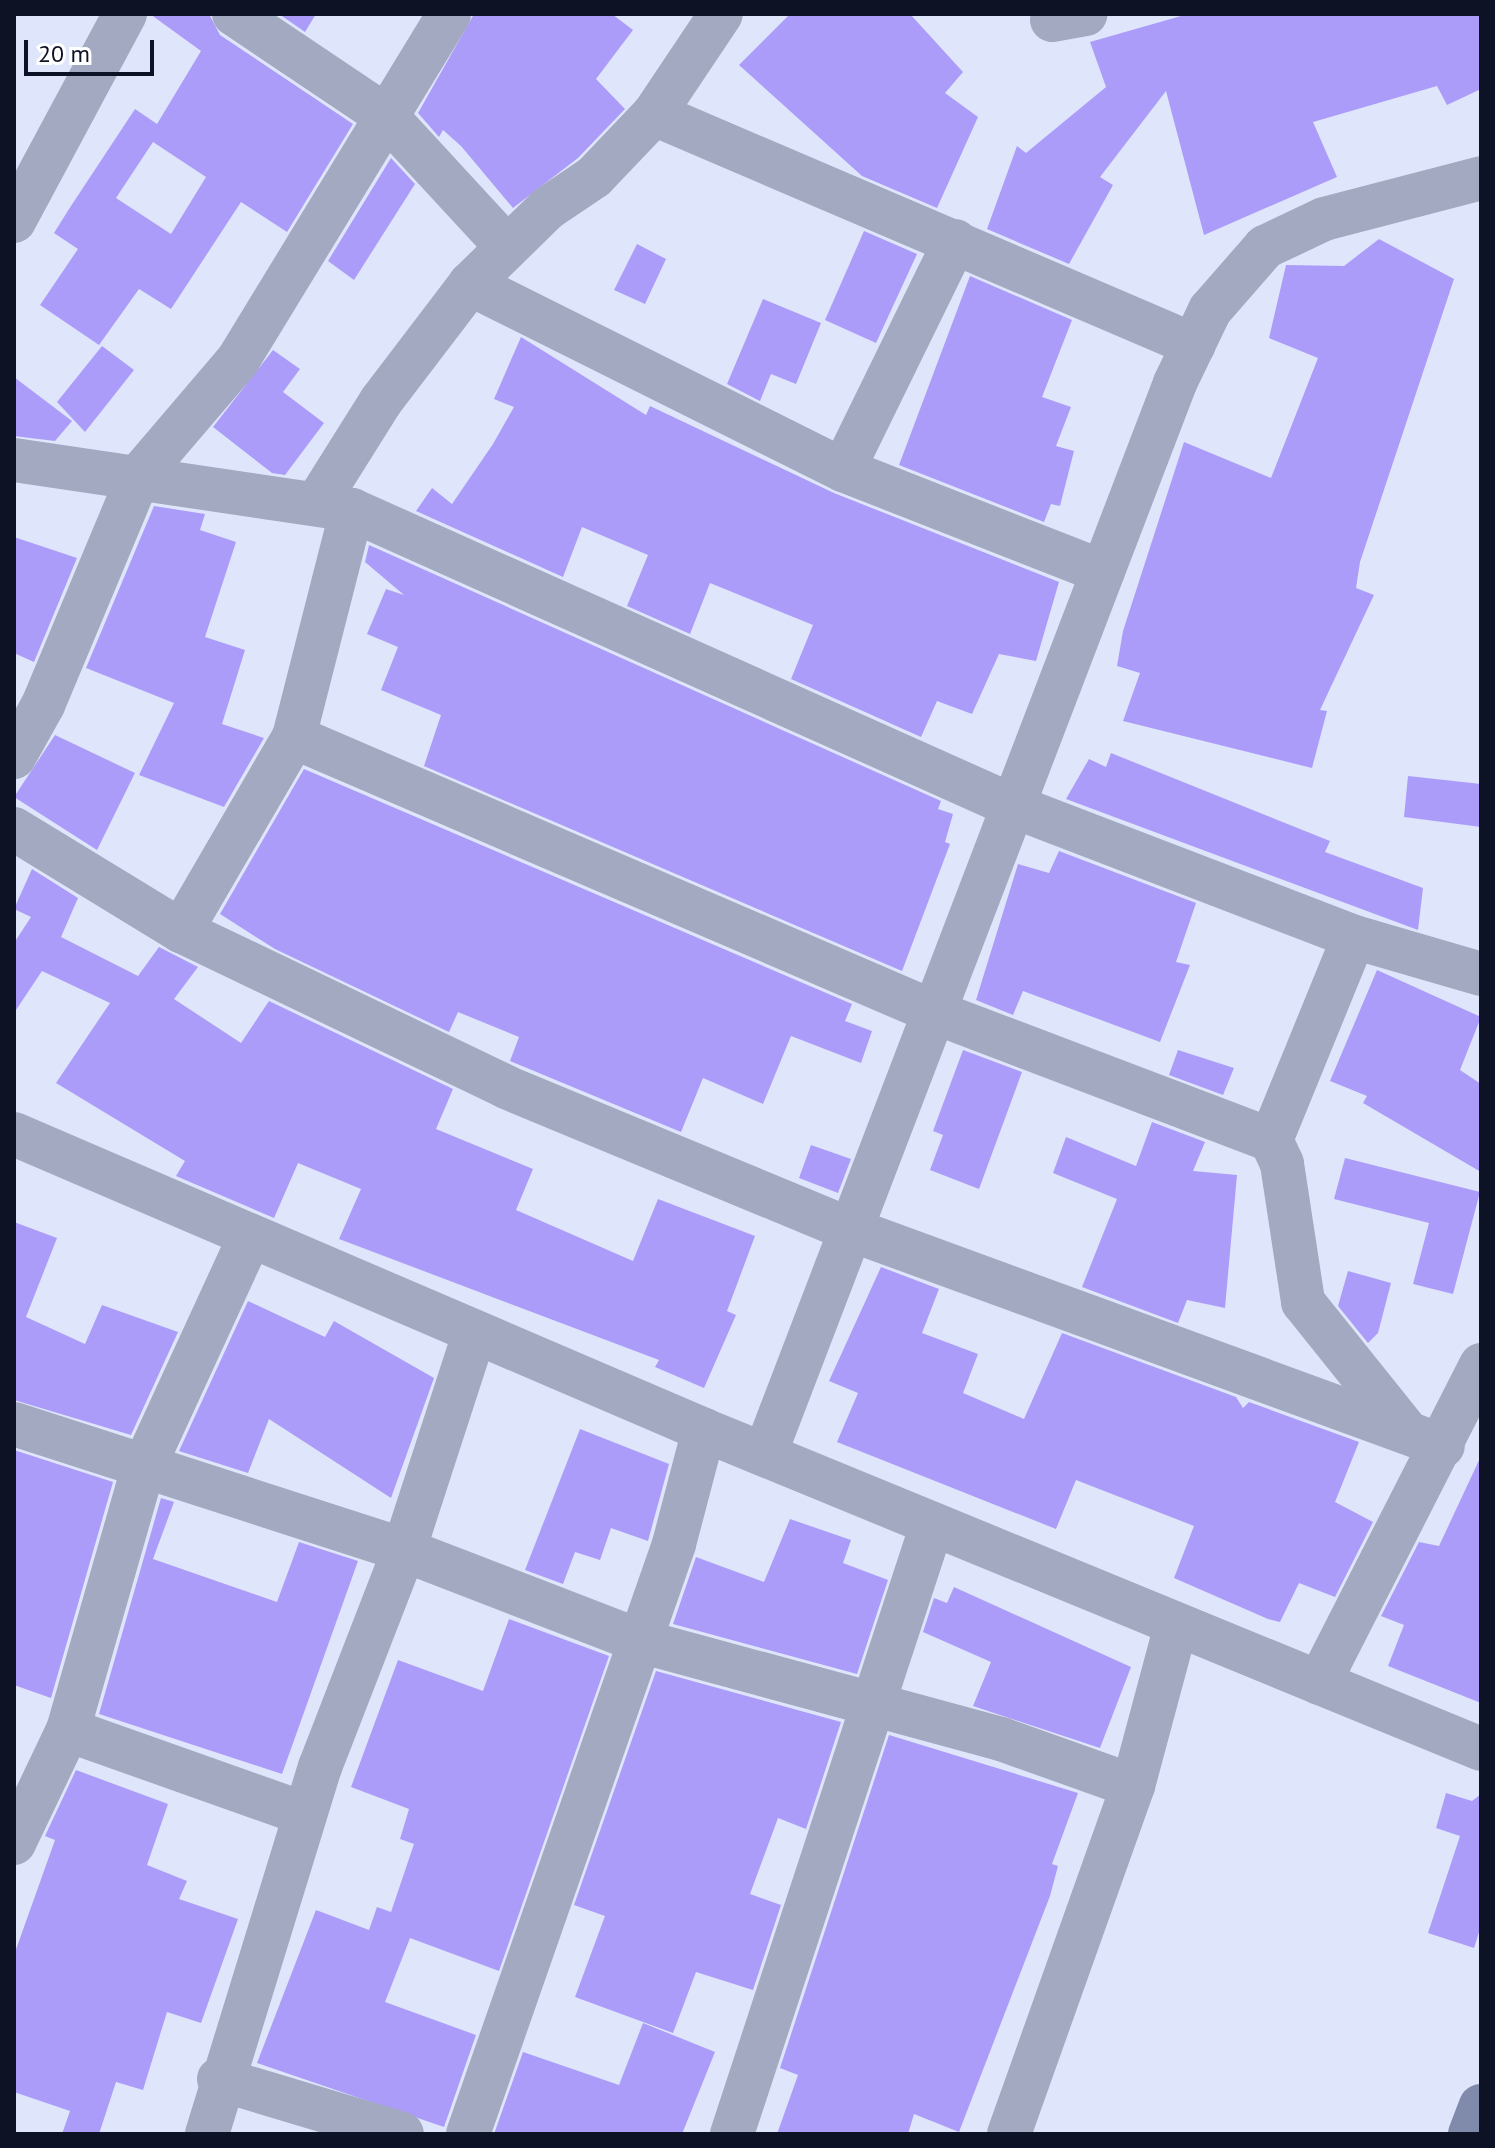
<!DOCTYPE html>
<style>
body{margin:0}
#map{position:relative;width:1495px;height:2148px;overflow:hidden;background:#dfe6fb;font-family:"PT Sans",sans-serif}
div>[style]{position:absolute}
.building>*{inset:0;background:#ac9cfa}
.street>*{height:44px;margin:-22px;padding:0 22px;transform-origin:22px;border-radius:22px;background:#a2a9c0}
.secondary>*{height:44px;margin:-22px;padding:0 22px;transform-origin:22px;border-radius:22px;background:#808bac}
span{translate:-50% -50%;white-space:nowrap;text-align:center;line-height:1.15;-webkit-text-stroke:8px #fff;paint-order:stroke}
.frame{position:absolute;inset:0;border:16px solid #0d1224;pointer-events:none}
.scale{position:absolute;left:24px;top:40px;width:130px;height:36px;box-sizing:border-box;border:4px solid #0d1224;border-top:0;padding-left:10px;font-size:24px;line-height:28px;white-space:nowrap;color:#0d1224;-webkit-text-stroke:6px #fff;paint-order:stroke}
</style>
<div id="map">
<div class="building">
<div style="clip-path:polygon(evenodd,150px 14px,209px 14px,220px 35px,353px 124px,287px 232px,241px 202px,171px 309px,139px 289px,99px 345px,40px 305px,78px 249px,54px 233px,69px 209px,135px 109px,157px 124px,201px 51px,150px 14px,153px 142px,206px 177px,171px 234px,116px 198px,153px 142px)"></div>
<div style="clip-path:polygon(279px 14px,316px 14px,305px 32px)"></div>
<div style="clip-path:polygon(474px 14px,612px 14px,633px 30px,596px 79px,625px 109px,578px 158px,513px 208px,461px 146px,443px 130px,439px 137px,418px 113px)"></div>
<div style="clip-path:polygon(790px 14px,910px 14px,963px 72px,945px 93px,978px 117px,937px 208px,862px 176px,739px 65px)"></div>
<div style="clip-path:polygon(1188px 14px,1481px 14px,1481px 89px,1447px 105px,1437px 86px,1313px 122px,1337px 177px,1204px 235px,1166px 91px,1100px 177px,1113px 185px,1069px 264px,987px 229px,1017px 146px,1026px 153px,1106px 87px,1090px 42px)"></div>
<div style="clip-path:polygon(391px 158px,415px 184px,354px 280px,328px 261px)"></div>
<div style="clip-path:polygon(864px 231px,917px 254px,876px 343px,825px 320px)"></div>
<div style="clip-path:polygon(1379px 239px,1454px 279px,1360px 562px,1356px 588px,1374px 595px,1320px 710px,1327px 711px,1312px 768px,1123px 721px,1140px 673px,1117px 666px,1123px 631px,1184px 442px,1271px 478px,1318px 358px,1269px 338px,1286px 265px,1344px 266px)"></div>
<div style="clip-path:polygon(637px 244px,666px 259px,645px 304px,614px 290px)"></div>
<div style="clip-path:polygon(970px 276px,1072px 320px,1042px 397px,1071px 407px,1056px 446px,1074px 451px,1060px 506px,1051px 504px,1044px 522px,899px 465px)"></div>
<div style="clip-path:polygon(763px 299px,821px 323px,796px 384px,771px 374px,760px 401px,727px 384px)"></div>
<div style="clip-path:polygon(521px 337px,646px 415px,650px 406px,834px 493px,1059px 582px,1036px 661px,999px 654px,972px 714px,937px 701px,921px 737px,791px 679px,813px 625px,710px 583px,690px 634px,627px 606px,648px 555px,582px 527px,563px 577px,416px 511px,432px 488px,452px 504px,493px 444px,514px 407px,494px 399px)"></div>
<div style="clip-path:polygon(102px 346px,134px 370px,85px 432px,57px 402px)"></div>
<div style="clip-path:polygon(273px 350px,300px 369px,283px 392px,324px 423px,285px 475px,272px 473px,213px 427px)"></div>
<div style="clip-path:polygon(14px 377px,72px 421px,55px 441px,14px 436px)"></div>
<div style="clip-path:polygon(154px 506px,205px 514px,200px 530px,236px 542px,205px 637px,245px 650px,222px 724px,264px 738px,224px 807px,139px 775px,174px 703px,86px 668px)"></div>
<div style="clip-path:polygon(14px 537px,77px 558px,34px 662px,14px 653px)"></div>
<div style="clip-path:polygon(369px 545px,941px 801px,938px 809px,953px 814px,945px 842px,950px 844px,902px 971px,424px 766px,441px 715px,381px 690px,398px 647px,367px 634px,386px 589px,404px 595px,365px 562px)"></div>
<div style="clip-path:polygon(55px 735px,135px 773px,97px 850px,14px 797px)"></div>
<div style="clip-path:polygon(1111px 753px,1330px 841px,1325px 852px,1423px 888px,1418px 930px,1066px 799px,1089px 759px,1106px 767px)"></div>
<div style="clip-path:polygon(304px 769px,852px 1004px,845px 1021px,872px 1031px,861px 1063px,791px 1036px,763px 1104px,703px 1078px,681px 1132px,510px 1061px,519px 1037px,458px 1012px,449px 1032px,275px 949px,220px 914px)"></div>
<div style="clip-path:polygon(1408px 776px,1481px 784px,1481px 827px,1404px 817px)"></div>
<div style="clip-path:polygon(1059px 851px,1196px 903px,1176px 962px,1190px 965px,1160px 1042px,1023px 991px,1013px 1015px,976px 1000px,1018px 864px,1049px 873px)"></div>
<div style="clip-path:polygon(32px 869px,78px 898px,61px 937px,138px 976px,159px 947px,198px 967px,174px 999px,241px 1043px,269px 1001px,453px 1089px,436px 1129px,533px 1169px,516px 1210px,633px 1261px,658px 1199px,755px 1236px,727px 1311px,736px 1315px,704px 1388px,655px 1367px,659px 1360px,339px 1239px,361px 1189px,298px 1163px,274px 1218px,176px 1176px,185px 1161px,56px 1083px,110px 1003px,42px 971px,14px 1013px,14px 943px,31px 917px,14px 909px)"></div>
<div style="clip-path:polygon(1377px 970px,1481px 1017px,1460px 1070px,1481px 1084px,1481px 1172px,1363px 1103px,1367px 1096px,1330px 1081px)"></div>
<div style="clip-path:polygon(963px 1050px,1022px 1072px,979px 1189px,930px 1170px,943px 1135px,933px 1131px)"></div>
<div style="clip-path:polygon(1178px 1050px,1234px 1068px,1223px 1095px,1169px 1075px)"></div>
<div style="clip-path:polygon(1152px 1122px,1205px 1142px,1193px 1171px,1237px 1175px,1225px 1308px,1187px 1300px,1178px 1323px,1082px 1287px,1117px 1199px,1053px 1173px,1066px 1137px,1136px 1166px)"></div>
<div style="clip-path:polygon(811px 1145px,851px 1159px,838px 1193px,799px 1178px)"></div>
<div style="clip-path:polygon(1345px 1158px,1480px 1192px,1453px 1294px,1413px 1284px,1429px 1223px,1334px 1199px)"></div>
<div style="clip-path:polygon(14px 1222px,57px 1238px,26px 1317px,85px 1344px,102px 1305px,178px 1332px,131px 1435px,14px 1400px)"></div>
<div style="clip-path:polygon(881px 1267px,939px 1289px,922px 1333px,978px 1354px,963px 1393px,1024px 1419px,1062px 1333px,1236px 1397px,1243px 1408px,1249px 1402px,1359px 1442px,1335px 1502px,1373px 1522px,1335px 1597px,1299px 1583px,1280px 1622px,1268px 1619px,1174px 1578px,1194px 1526px,1076px 1480px,1056px 1529px,837px 1442px,858px 1393px,829px 1381px)"></div>
<div style="clip-path:polygon(1348px 1271px,1391px 1283px,1378px 1333px,1368px 1343px,1338px 1306px)"></div>
<div style="clip-path:polygon(248px 1301px,325px 1337px,334px 1321px,434px 1378px,391px 1498px,269px 1419px,248px 1473px,179px 1451px)"></div>
<div style="clip-path:polygon(580px 1429px,669px 1464px,648px 1541px,611px 1528px,600px 1560px,575px 1552px,563px 1584px,525px 1570px)"></div>
<div style="clip-path:polygon(14px 1450px,113px 1482px,51px 1698px,14px 1685px)"></div>
<div style="clip-path:polygon(1481px 1456px,1481px 1703px,1388px 1666px,1404px 1625px,1381px 1616px,1419px 1542px,1439px 1546px)"></div>
<div style="clip-path:polygon(161px 1498px,174px 1502px,153px 1559px,277px 1602px,299px 1542px,358px 1561px,282px 1774px,99px 1714px)"></div>
<div style="clip-path:polygon(790px 1519px,851px 1540px,843px 1563px,888px 1580px,857px 1674px,673px 1624px,696px 1557px,764px 1582px)"></div>
<div style="clip-path:polygon(954px 1587px,1131px 1667px,1100px 1748px,973px 1706px,991px 1662px,923px 1632px,934px 1598px,947px 1603px)"></div>
<div style="clip-path:polygon(509px 1619px,609px 1656px,499px 1971px,410px 1938px,385px 2002px,476px 2035px,444px 2127px,257px 2063px,316px 1910px,369px 1930px,377px 1907px,391px 1912px,414px 1844px,400px 1839px,409px 1809px,351px 1787px,398px 1660px,483px 1691px)"></div>
<div style="clip-path:polygon(656px 1671px,841px 1722px,806px 1829px,778px 1818px,750px 1894px,781px 1905px,753px 1990px,696px 1972px,673px 2033px,575px 1997px,605px 1916px,574px 1905px)"></div>
<div style="clip-path:polygon(889px 1735px,1078px 1793px,1052px 1864px,1058px 1866px,1050px 1896px,959px 2132px,914px 2114px,908px 2134px,777px 2134px,798px 2075px,780px 2068px)"></div>
<div style="clip-path:polygon(76px 1770px,168px 1804px,147px 1865px,187px 1881px,179px 1899px,238px 1919px,201px 2023px,167px 2012px,143px 2090px,116px 2082px,99px 2134px,62px 2134px,70px 2111px,14px 2092px,14px 1955px,55px 1840px,45px 1836px)"></div>
<div style="clip-path:polygon(1446px 1793px,1472px 1801px,1481px 1794px,1481px 1926px,1474px 1948px,1428px 1933px,1460px 1836px,1436px 1828px)"></div>
<div style="clip-path:polygon(643px 2023px,715px 2052px,682px 2134px,494px 2134px,523px 2052px,619px 2085px)"></div>
</div>
<div class="street">
<div style="left:234px;top:14px;width:183px;rotate:33.9deg"></div>
<div style="left:386px;top:116px;width:177px;rotate:47.3deg"></div>
<div style="left:1052px;top:20px;width:34px;rotate:-10deg"></div>
<div style="left:654px;top:114px;width:587px;rotate:23.16deg"></div>
<div style="left:14px;top:221px;width:235px;rotate:-61.8deg"></div>
<div style="left:470px;top:284px;width:417px;rotate:26.5deg"></div>
<div style="left:843px;top:470px;width:279px;rotate:21.4deg"></div>
<div style="left:14px;top:460px;width:342px;rotate:8.4deg"></div>
<div style="left:352px;top:510px;width:724px;rotate:24.12deg"></div>
<div style="left:1013px;top:806px;width:365px;rotate:21deg"></div>
<div style="left:1354px;top:937px;width:132px;rotate:16.2deg"></div>
<div style="left:843px;top:470px;width:255px;rotate:-63.9deg"></div>
<div style="left:317px;top:503px;width:120px;rotate:-57.9deg"></div>
<div style="left:381px;top:401px;width:147px;rotate:-52.7deg"></div>
<div style="left:470px;top:284px;width:109px;rotate:-44.3deg"></div>
<div style="left:548px;top:208px;width:55px;rotate:-34deg"></div>
<div style="left:594px;top:177px;width:87px;rotate:-46.4deg"></div>
<div style="left:654px;top:114px;width:120px;rotate:-56.2deg"></div>
<div style="left:294px;top:737px;width:697px;rotate:23.25deg"></div>
<div style="left:934px;top:1012px;width:360px;rotate:20.8deg"></div>
<div style="left:1271px;top:1140px;width:26px;rotate:65deg"></div>
<div style="left:1282px;top:1164px;width:140px;rotate:81.3deg"></div>
<div style="left:1303px;top:1302px;width:166px;rotate:51.3deg"></div>
<div style="left:14px;top:757px;width:60px;rotate:-60.9deg"></div>
<div style="left:43px;top:705px;width:248px;rotate:-67.3deg"></div>
<div style="left:139px;top:476px;width:153px;rotate:-49.5deg"></div>
<div style="left:238px;top:360px;width:405px;rotate:-58.6deg"></div>
<div style="left:14px;top:829px;width:196px;rotate:31.4deg"></div>
<div style="left:181px;top:931px;width:361px;rotate:25.6deg"></div>
<div style="left:506px;top:1087px;width:374px;rotate:22.5deg"></div>
<div style="left:852px;top:1230px;width:629px;rotate:20.08deg"></div>
<div style="left:181px;top:931px;width:225px;rotate:-59.8deg"></div>
<div style="left:294px;top:737px;width:234px;rotate:-75.7deg"></div>
<div style="left:14px;top:1134px;width:751px;rotate:23.22deg"></div>
<div style="left:704px;top:1430px;width:840px;rotate:22.32deg"></div>
<div style="left:1271px;top:1140px;width:219px;rotate:-67.8deg"></div>
<div style="left:14px;top:1424px;width:410px;rotate:17.9deg"></div>
<div style="left:404px;top:1550px;width:253px;rotate:21.1deg"></div>
<div style="left:640px;top:1641px;width:374px;rotate:15.2deg"></div>
<div style="left:1001px;top:1739px;width:140px;rotate:19.6deg"></div>
<div style="left:765px;top:1454px;width:1147px;rotate:-69.05deg"></div>
<div style="left:1175px;top:383px;width:81px;rotate:-64.4deg"></div>
<div style="left:1210px;top:310px;width:84px;rotate:-48.9deg"></div>
<div style="left:1265px;top:247px;width:65px;rotate:-25.4deg"></div>
<div style="left:1324px;top:219px;width:162px;rotate:-14.6deg"></div>
<div style="left:1319px;top:1683px;width:357px;rotate:-63deg"></div>
<div style="left:68px;top:1730px;width:251px;rotate:19.5deg"></div>
<div style="left:14px;top:1843px;width:125px;rotate:-64.5deg"></div>
<div style="left:68px;top:1730px;width:272px;rotate:-74deg"></div>
<div style="left:143px;top:1469px;width:256px;rotate:-65.3deg"></div>
<div style="left:219px;top:2079px;width:191px;rotate:16.7deg"></div>
<div style="left:207px;top:2134px;width:384px;rotate:-72.9deg"></div>
<div style="left:320px;top:1767px;width:233px;rotate:-68.8deg"></div>
<div style="left:404px;top:1550px;width:229px;rotate:-72deg"></div>
<div style="left:468px;top:2134px;width:625px;rotate:-70.75deg"></div>
<div style="left:674px;top:1544px;width:118px;rotate:-75.3deg"></div>
<div style="left:732px;top:2134px;width:641px;rotate:-71.82deg"></div>
<div style="left:1009px;top:2134px;width:369px;rotate:-70.4deg"></div>
<div style="left:1133px;top:1786px;width:167px;rotate:-75deg"></div>
</div>
<div class="secondary">
<div style="left:1470px;top:2134px;width:30px;rotate:-69deg"></div>
</div>
<div class="frame"></div>
<div class="scale">20 m</div>
</div>
